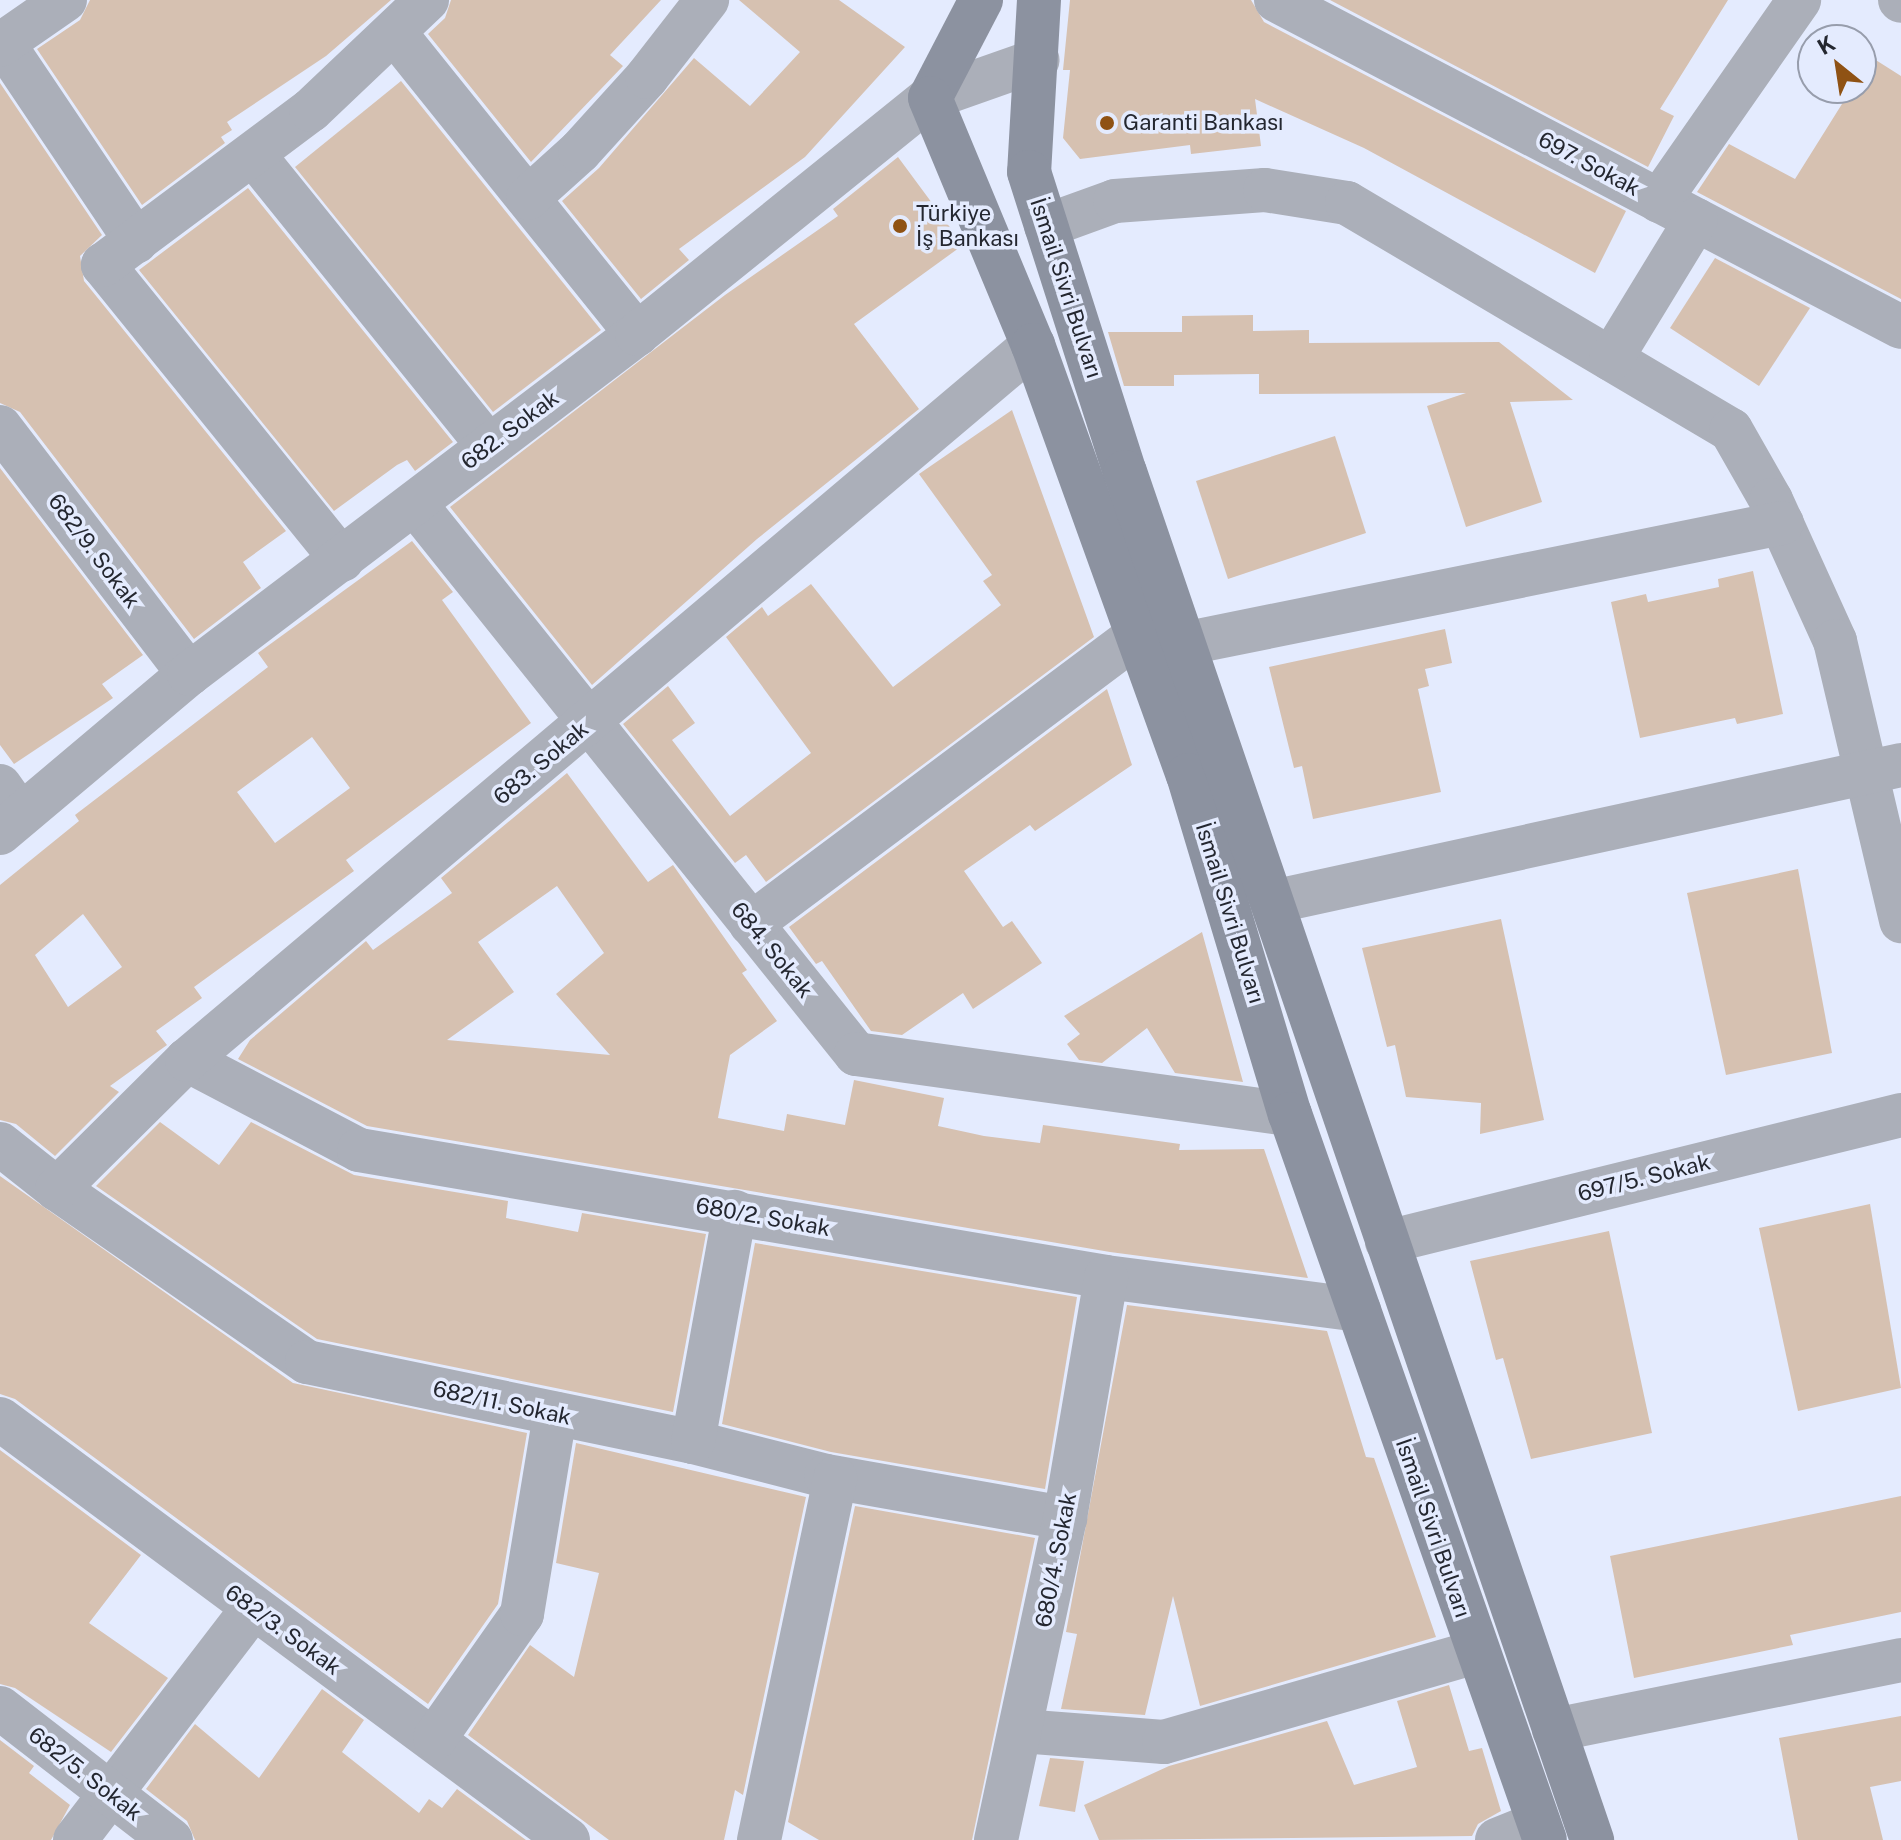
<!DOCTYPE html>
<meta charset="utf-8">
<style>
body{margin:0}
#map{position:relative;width:1901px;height:1840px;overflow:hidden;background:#e4ebfe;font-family:"Public Sans",sans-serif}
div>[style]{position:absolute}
.building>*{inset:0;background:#d6c1b1}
.minor>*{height:44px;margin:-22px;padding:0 22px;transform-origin:22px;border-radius:22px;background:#abafb9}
.tertiary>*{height:44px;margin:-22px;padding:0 22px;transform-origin:22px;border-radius:22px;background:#abafb9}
.secondary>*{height:44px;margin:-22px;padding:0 22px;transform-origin:22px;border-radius:22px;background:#8c92a0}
.dots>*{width:22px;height:22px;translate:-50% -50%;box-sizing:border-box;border:4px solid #e4ebfe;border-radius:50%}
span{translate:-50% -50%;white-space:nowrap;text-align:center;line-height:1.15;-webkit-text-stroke:7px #e4ebfe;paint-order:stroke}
.poi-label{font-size:22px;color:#242730}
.left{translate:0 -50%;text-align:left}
.street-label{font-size:22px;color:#242730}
.north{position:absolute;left:1797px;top:24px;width:80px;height:80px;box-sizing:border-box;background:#e4ebfe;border:2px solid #979dac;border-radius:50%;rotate:330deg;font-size:22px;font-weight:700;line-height:32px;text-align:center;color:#242730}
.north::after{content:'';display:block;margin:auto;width:28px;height:36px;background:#8f5214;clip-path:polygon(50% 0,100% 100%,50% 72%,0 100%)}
</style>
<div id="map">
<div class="building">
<div style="clip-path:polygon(90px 0,391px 0,326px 56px,227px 122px,232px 130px,221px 137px,225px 143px,142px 205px,37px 49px,80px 20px)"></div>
<div style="clip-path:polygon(451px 0,661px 0,610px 55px,623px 66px,531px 162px,428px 34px,445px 18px)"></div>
<div style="clip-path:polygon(739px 0,839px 0,905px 47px,805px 157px,679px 249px,689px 260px,641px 299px,562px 201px,599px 168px,694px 58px,750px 106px,800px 52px)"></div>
<div style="clip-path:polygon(1070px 0,1251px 0,1264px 22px,1626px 211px,1595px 273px,1364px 148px,1255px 99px,1261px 146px,1191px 154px,1190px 145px,1080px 159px,1063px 138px,1070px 70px,1063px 70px)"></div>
<div style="clip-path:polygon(1330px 0,1728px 0,1660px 109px,1674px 116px,1648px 167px)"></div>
<div style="clip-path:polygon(1871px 57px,1901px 76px,1901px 299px,1697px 192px,1729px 144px,1795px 179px,1852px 88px,1861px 88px,1861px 74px)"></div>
<div style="clip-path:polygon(401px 81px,601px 330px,493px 412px,295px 167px)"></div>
<div style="clip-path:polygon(0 83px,102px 235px,80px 256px,84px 281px,286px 531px,243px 562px,261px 588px,194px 639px,20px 412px,0 403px)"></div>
<div style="clip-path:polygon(898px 157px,963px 245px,854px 324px,919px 409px,757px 539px,592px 685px,450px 507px,725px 295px,838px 216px,833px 209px)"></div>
<div style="clip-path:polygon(248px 188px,453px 442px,415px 471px,407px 460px,397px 465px,334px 511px,139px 270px)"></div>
<div style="clip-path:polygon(1715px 258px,1810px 308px,1759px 386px,1670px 328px)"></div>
<div style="clip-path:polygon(1253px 315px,1253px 331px,1309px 330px,1309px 343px,1499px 342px,1573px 400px,1510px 402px,1542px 502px,1466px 527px,1427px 406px,1466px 393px,1259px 394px,1259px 374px,1174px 375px,1174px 386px,1124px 386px,1108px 332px,1182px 332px,1182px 316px)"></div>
<div style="clip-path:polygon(1012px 410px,1094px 637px,766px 882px,746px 855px,735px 863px,623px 724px,668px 686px,695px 723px,672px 740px,730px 816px,811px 753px,726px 637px,762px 607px,768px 616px,811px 584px,893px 687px,1001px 605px,983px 581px,992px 575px,919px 474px)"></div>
<div style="clip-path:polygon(1335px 436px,1366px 533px,1228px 579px,1196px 481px)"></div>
<div style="clip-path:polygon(0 468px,143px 655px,102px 684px,113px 698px,14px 764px,0 745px)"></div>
<div style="clip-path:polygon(evenodd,412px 541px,453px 592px,442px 600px,531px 723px,346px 860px,354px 871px,194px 987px,202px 998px,156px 1031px,167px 1045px,110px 1086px,119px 1092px,55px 1156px,16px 1124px,0 1120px,0 885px,79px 821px,75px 815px,268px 667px,258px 653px,412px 541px,312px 737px,350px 788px,275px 843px,237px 792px,312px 737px,412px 541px,83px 914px,122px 967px,68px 1007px,35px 955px,83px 914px)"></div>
<div style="clip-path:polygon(1753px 571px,1783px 714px,1737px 724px,1735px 718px,1640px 738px,1611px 602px,1646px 594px,1648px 602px,1719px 587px,1718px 579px)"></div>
<div style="clip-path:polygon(1445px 629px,1452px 663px,1425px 669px,1429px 686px,1418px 689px,1441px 792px,1313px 819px,1302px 766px,1294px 768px,1269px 667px)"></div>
<div style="clip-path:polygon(1107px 689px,1132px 765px,1035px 831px,1030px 825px,964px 871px,1003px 927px,1012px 921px,1042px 963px,973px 1009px,963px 993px,902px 1035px,871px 1031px,822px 961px,816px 964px,789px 927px)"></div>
<div style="clip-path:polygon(evenodd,567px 773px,648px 882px,673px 865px,747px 970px,742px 973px,777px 1021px,730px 1055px,718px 1118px,784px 1131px,787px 1114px,845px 1125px,854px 1080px,944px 1098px,938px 1126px,984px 1136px,1040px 1143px,1043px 1125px,1180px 1144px,1179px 1150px,1264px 1149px,1308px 1278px,1110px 1252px,367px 1126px,238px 1059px,250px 1040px,366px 941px,373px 950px,452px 893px,441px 878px,567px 773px,557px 886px,604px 953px,556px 994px,610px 1055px,447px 1040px,514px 992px,478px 942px,557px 886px)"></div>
<div style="clip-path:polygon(1798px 869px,1832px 1053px,1726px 1075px,1687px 893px)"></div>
<div style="clip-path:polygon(1501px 919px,1544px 1120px,1480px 1134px,1481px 1103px,1406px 1097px,1395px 1045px,1387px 1047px,1362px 948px)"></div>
<div style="clip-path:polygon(1202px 932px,1243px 1082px,1175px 1073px,1147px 1028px,1102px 1063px,1079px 1060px,1067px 1044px,1080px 1034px,1064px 1016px)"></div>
<div style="clip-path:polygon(160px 1122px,219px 1165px,251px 1122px,354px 1175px,508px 1201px,506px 1218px,578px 1232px,582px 1213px,706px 1234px,673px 1412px,317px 1339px,96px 1186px)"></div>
<div style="clip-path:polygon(0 1176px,293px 1383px,527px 1433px,498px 1604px,428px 1704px,15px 1399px,0 1394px)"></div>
<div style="clip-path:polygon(1870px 1204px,1901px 1388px,1798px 1411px,1759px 1228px)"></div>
<div style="clip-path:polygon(1609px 1231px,1652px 1433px,1531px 1459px,1503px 1358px,1496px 1360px,1470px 1261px)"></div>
<div style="clip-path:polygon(755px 1243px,1077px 1297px,1045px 1489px,831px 1452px,722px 1424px)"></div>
<div style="clip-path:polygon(1127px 1305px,1327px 1331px,1366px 1457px,1374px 1458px,1436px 1637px,1200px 1706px,1173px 1596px,1145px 1715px,1061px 1709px,1077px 1634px,1066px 1632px)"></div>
<div style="clip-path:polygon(576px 1443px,806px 1497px,743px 1795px,735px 1790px,724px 1840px,609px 1840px,468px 1735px,530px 1645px,574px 1677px,599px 1573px,556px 1563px)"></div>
<div style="clip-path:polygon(0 1450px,141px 1555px,89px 1623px,168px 1678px,111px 1752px,15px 1688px,0 1684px)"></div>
<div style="clip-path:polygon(1901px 1496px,1901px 1612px,1790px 1635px,1793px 1645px,1634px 1678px,1610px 1556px)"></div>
<div style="clip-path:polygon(855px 1506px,1035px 1538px,972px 1840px,819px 1840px,788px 1822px)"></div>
<div style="clip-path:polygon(1449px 1685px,1469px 1751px,1482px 1748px,1501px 1811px,1478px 1824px,1472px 1836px,1099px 1840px,1084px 1805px,1169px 1766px,1327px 1721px,1354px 1785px,1417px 1767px,1397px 1701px)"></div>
<div style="clip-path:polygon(322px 1689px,364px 1720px,342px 1752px,419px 1813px,429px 1799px,442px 1808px,457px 1789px,526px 1840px,195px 1840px,187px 1821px,146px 1789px,195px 1724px,259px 1778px)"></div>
<div style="clip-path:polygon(1901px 1716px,1901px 1781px,1870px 1787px,1883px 1840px,1798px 1840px,1779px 1738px)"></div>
<div style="clip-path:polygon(0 1740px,34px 1766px,29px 1773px,70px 1805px,51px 1840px,0 1840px)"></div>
<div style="clip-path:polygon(1050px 1758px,1084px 1761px,1075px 1812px,1039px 1806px)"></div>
</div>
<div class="minor">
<div style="left:1276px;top:0;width:705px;rotate:27.62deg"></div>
<div style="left:1900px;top:0;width:1px;rotate:45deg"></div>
<div style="left:394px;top:32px;width:388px;rotate:51.2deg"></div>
<div style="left:3px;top:43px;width:239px;rotate:56.1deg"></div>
<div style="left:0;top:45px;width:79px;rotate:-34.7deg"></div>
<div style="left:253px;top:154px;width:374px;rotate:51.1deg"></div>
<div style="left:528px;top:198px;width:70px;rotate:-42.1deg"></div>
<div style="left:580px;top:151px;width:100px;rotate:-47.8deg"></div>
<div style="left:647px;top:77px;width:98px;rotate:-52.1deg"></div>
<div style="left:1659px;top:201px;width:245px;rotate:-55.1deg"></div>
<div style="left:1046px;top:226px;width:73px;rotate:-19.9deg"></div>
<div style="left:1115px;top:201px;width:150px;rotate:-4.2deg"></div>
<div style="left:1265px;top:190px;width:83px;rotate:9deg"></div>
<div style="left:1347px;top:203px;width:446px;rotate:30.6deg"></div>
<div style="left:1731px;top:430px;width:81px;rotate:60.3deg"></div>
<div style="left:1771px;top:500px;width:155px;rotate:65.6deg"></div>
<div style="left:1835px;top:641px;width:288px;rotate:76.7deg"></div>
<div style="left:1611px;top:359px;width:163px;rotate:-58.6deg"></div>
<div style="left:0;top:427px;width:311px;rotate:52.6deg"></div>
<div style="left:415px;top:504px;width:705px;rotate:51.28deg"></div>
<div style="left:856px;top:1054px;width:438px;rotate:7.9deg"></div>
<div style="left:342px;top:560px;width:380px;rotate:-129deg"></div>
<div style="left:103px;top:265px;width:259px;rotate:-36.7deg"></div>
<div style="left:311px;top:110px;width:160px;rotate:-43.5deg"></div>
<div style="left:1183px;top:644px;width:611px;rotate:-11.42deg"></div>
<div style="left:0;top:786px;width:32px;rotate:55deg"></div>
<div style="left:1272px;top:902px;width:644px;rotate:-12.29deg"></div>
<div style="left:751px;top:924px;width:483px;rotate:-36.8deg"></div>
<div style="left:187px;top:1060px;width:194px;rotate:27.6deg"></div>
<div style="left:359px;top:1150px;width:758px;rotate:9.65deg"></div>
<div style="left:1106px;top:1277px;width:255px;rotate:7.4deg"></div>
<div style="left:0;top:1144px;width:73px;rotate:38.3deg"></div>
<div style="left:57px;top:1189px;width:304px;rotate:34.7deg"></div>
<div style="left:307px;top:1362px;width:394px;rotate:11.7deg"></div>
<div style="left:693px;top:1442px;width:137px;rotate:14.3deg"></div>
<div style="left:826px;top:1476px;width:243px;rotate:10deg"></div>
<div style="left:57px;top:1189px;width:183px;rotate:-44.8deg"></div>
<div style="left:187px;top:1060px;width:1108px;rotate:-40.2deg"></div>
<div style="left:1387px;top:1242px;width:529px;rotate:-13.88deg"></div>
<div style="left:0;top:1419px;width:707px;rotate:36.55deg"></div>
<div style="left:693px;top:1442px;width:234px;rotate:-79.7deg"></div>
<div style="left:1554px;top:1730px;width:354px;rotate:-11.4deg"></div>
<div style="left:1021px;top:1731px;width:143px;rotate:4.4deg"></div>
<div style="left:1164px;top:1742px;width:324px;rotate:-16.1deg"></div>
<div style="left:435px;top:1738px;width:151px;rotate:-54.9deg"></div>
<div style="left:522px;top:1614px;width:203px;rotate:-80.6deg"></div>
<div style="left:75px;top:1840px;width:291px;rotate:-52.5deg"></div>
<div style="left:759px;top:1840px;width:370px;rotate:-78.1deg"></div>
<div style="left:996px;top:1840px;width:329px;rotate:-77.9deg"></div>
<div style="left:1065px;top:1518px;width:244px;rotate:-80.3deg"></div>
<div style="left:1497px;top:1840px;width:45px;rotate:-22deg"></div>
</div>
<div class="tertiary">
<div style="left:0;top:833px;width:247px;rotate:-40.1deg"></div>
<div style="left:189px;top:674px;width:562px;rotate:-37.2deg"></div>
<div style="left:637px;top:334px;width:376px;rotate:-38.9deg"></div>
<div style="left:930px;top:98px;width:114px;rotate:-19.4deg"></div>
<div style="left:0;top:1708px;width:216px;rotate:37.7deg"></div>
</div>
<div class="secondary">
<div style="left:981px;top:0;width:110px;rotate:117.5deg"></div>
<div style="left:930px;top:98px;width:268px;rotate:67.4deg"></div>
<div style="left:1033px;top:345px;width:457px;rotate:70.2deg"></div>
<div style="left:1188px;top:775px;width:354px;rotate:73.3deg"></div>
<div style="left:1290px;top:1114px;width:769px;rotate:70.65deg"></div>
<div style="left:1039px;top:0;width:172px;rotate:93.3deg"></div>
<div style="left:1029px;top:172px;width:315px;rotate:72.3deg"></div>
<div style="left:1125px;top:472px;width:1446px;rotate:71.15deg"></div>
</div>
<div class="dots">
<div style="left:1107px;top:123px;background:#8f5214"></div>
<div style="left:900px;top:226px;background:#8f5214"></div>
</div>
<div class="poi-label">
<span class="left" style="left:1123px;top:123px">Garanti Bankası</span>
<span class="left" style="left:916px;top:226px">Türkiye<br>İş Bankası</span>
</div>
<div class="street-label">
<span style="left:1589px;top:164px;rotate:28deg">697. Sokak</span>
<span style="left:1066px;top:288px;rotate:72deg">İsmail Sivri Bulvarı</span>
<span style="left:510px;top:430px;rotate:-37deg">682. Sokak</span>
<span style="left:94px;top:551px;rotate:53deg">682/9. Sokak</span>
<span style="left:541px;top:763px;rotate:-40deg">683. Sokak</span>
<span style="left:1230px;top:913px;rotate:73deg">İsmail Sivri Bulvarı</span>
<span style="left:772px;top:950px;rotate:51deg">684. Sokak</span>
<span style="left:1644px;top:1178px;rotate:-14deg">697/5. Sokak</span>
<span style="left:763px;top:1217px;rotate:10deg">680/2. Sokak</span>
<span style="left:502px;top:1403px;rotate:12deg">682/11. Sokak</span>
<span style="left:1433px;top:1528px;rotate:71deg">İsmail Sivri Bulvarı</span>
<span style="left:1056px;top:1560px;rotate:-79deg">680/4. Sokak</span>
<span style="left:283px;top:1630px;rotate:36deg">682/3. Sokak</span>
<span style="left:85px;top:1774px;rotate:38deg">682/5. Sokak</span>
</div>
<div class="north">K</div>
</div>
